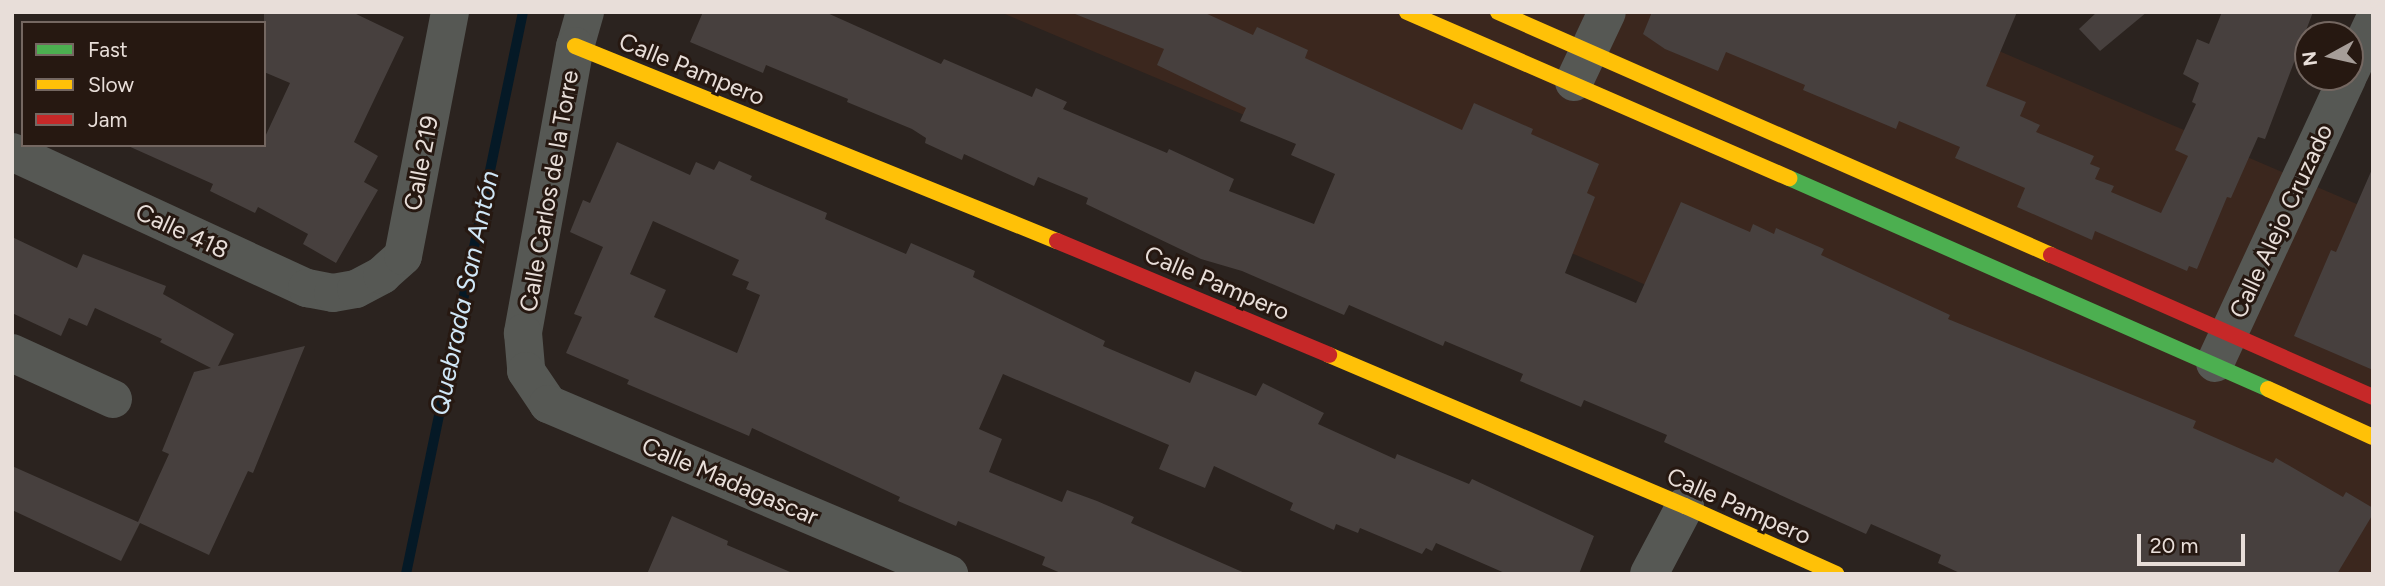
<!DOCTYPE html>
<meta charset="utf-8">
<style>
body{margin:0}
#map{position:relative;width:2385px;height:586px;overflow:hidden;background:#2b231f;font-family:Figtree,sans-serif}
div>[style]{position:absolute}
.built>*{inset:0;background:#3b271e}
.stream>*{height:10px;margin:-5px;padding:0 5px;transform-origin:5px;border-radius:5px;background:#051926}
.building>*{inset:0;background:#47403e}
.street>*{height:38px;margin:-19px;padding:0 19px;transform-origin:19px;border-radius:19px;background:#565854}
.fast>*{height:16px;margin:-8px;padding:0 8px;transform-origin:8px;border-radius:8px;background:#4caf50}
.slow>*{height:16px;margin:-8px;padding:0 8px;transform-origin:8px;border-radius:8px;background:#ffc107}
.jam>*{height:16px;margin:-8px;padding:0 8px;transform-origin:8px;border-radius:8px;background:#c62828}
span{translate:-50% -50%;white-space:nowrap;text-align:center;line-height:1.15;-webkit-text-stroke:6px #261811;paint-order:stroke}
.street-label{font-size:24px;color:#e8ded9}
.water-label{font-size:26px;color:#d0e7f7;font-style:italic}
.frame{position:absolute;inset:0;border:14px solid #e8ded9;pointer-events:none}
.legend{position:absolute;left:21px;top:21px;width:245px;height:126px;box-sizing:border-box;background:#261811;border:2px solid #746761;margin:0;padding:9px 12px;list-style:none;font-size:21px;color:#e8ded9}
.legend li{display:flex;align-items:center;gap:14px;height:35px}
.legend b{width:35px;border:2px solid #746761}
.north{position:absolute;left:2294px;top:21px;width:70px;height:70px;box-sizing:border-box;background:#261811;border:2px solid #746761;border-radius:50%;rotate:262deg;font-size:19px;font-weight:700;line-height:28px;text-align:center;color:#e8ded9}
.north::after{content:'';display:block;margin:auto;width:24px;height:32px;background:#a69d98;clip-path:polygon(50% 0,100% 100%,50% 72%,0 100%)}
.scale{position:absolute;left:2137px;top:534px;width:108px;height:32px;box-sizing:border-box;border:4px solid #e8ded9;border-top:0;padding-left:9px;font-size:21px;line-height:24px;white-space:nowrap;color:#e8ded9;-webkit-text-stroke:5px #261811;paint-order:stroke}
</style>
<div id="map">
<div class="built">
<div style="clip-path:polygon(1000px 12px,1908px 12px,2373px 211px,2373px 574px,2137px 574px,1943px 420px,1628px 277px)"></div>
</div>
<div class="stream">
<div style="left:406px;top:574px;width:574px;rotate:-78.24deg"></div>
</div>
<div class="building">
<div style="clip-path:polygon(264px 12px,352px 12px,404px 37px,354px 142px,378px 156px,364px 182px,378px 190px,336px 263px,303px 244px,308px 234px,258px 207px,255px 213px,210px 191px,213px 184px,126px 145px,264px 145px,264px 139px,290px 83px,264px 72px)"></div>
<div style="clip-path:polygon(703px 12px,825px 12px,941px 64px,944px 59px,1032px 97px,1036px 88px,1067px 102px,1063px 109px,1167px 153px,1169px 149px,1234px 179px,1229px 191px,1314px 224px,1335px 174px,1291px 155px,1296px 144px,1240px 121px,1246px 108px,1157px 65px,1164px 49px,1075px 14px,1203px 12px,1253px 35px,1257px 27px,1308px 50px,1305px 58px,1462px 130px,1474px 103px,1533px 129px,1531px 134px,1599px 164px,1587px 193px,1595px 197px,1565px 273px,1636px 303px,1681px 202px,1750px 232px,1753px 224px,1774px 234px,1776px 228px,1824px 249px,1821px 255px,1950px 315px,1948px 319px,2196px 421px,2193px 428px,2273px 463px,2276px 458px,2343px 497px,2346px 492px,2373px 508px,2373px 514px,2337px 574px,1962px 574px,1938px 563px,1941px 555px,1871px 524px,1866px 534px,1664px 442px,1667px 435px,1584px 400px,1581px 407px,1520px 381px,1523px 374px,1445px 341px,1443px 346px,1349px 305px,1344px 315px,1242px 271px,1201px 259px,1086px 204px,1088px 198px,1038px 177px,1034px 186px,964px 154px,962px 160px,925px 143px,926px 138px,912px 129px,847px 102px,848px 99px,766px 65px,763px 73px,690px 42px)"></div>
<div style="clip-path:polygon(1652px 12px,2017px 12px,1986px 86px,2026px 102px,2020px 116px,2040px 125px,2036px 132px,2094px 156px,2090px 164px,2100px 168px,2095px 179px,2114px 186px,2111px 192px,2161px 213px,2188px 156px,2175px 150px,2196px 104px,2192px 102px,2199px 83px,2183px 74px,2197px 39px,2209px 44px,2222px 12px,2313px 12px,2265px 139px,2258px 137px,2231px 198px,2227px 197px,2197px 269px,2189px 266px,2187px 271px,2095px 231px,2092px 240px,2017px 207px,2025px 188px,1955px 158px,1960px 147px,1899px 121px,1896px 129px,1803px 90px,1805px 85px,1726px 52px,1718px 71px,1665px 49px,1643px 34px)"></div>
<div style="clip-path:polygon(2097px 12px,2147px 12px,2100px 51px,2079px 29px)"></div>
<div style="clip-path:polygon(evenodd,617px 142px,690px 175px,696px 162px,714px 170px,719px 161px,752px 176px,750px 180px,827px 213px,825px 219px,906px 254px,911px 243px,975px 271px,973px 277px,1105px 341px,1103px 346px,1190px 383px,1195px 371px,1256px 396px,1263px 383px,1324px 413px,1318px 424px,1395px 459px,1397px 454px,1469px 484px,1472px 479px,1594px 536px,1579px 574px,1507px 574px,1436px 543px,1432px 551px,1426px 548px,1422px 554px,1360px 528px,1358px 533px,1336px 524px,1334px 530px,1290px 510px,1293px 503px,1214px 466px,1205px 488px,1159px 469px,1169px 445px,1003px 374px,979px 429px,1002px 439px,989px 472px,1062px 502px,1067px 490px,1097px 501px,1134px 517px,1131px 523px,1247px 574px,1063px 574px,1042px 565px,1045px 557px,958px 521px,956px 526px,898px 501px,900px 497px,752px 428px,749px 436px,627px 384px,629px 380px,566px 353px,582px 317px,574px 314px,603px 247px,570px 232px,583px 200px,590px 203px,617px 142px,653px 221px,739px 260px,732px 275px,749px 282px,746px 289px,760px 295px,737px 353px,654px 317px,666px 290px,630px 274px,653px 221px)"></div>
<div style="clip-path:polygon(2373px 167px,2373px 370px,2294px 336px,2331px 250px,2336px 252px)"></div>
<div style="clip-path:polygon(12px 237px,77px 268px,83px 254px,166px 286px,163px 294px,234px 334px,218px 366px,305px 346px,253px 473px,248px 471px,209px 555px,140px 523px,121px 561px,12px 510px,12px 466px,138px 522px,169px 454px,162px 451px,194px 372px,211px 368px,160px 342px,162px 339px,95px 308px,87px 326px,69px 318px,61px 336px,12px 313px)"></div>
<div style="clip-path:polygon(672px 516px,728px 541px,727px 545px,795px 574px,647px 574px)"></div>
</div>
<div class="street">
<div style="left:585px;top:12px;width:35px;rotate:106deg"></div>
<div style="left:575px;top:46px;width:292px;rotate:100.3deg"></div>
<div style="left:523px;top:333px;width:38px;rotate:85deg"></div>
<div style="left:526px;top:371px;width:40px;rotate:56deg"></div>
<div style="left:548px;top:404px;width:436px;rotate:23deg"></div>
<div style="left:2350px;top:72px;width:54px;rotate:-64.9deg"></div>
<div style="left:1574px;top:82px;width:77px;rotate:-64.8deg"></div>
<div style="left:12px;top:152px;width:325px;rotate:24.8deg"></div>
<div style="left:307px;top:288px;width:26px;rotate:11deg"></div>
<div style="left:333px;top:293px;width:23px;rotate:-10deg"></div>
<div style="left:356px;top:289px;width:30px;rotate:-28deg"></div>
<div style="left:382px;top:275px;width:28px;rotate:-42deg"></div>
<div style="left:403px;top:256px;width:248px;rotate:-79.1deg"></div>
<div style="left:12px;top:353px;width:111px;rotate:24.5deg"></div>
<div style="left:2215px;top:363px;width:315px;rotate:-65.1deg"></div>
<div style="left:1649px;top:574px;width:77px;rotate:-62.1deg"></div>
</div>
<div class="fast">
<div style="left:1789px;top:178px;width:523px;rotate:23.77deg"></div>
</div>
<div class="slow">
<div style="left:1407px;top:12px;width:417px;rotate:23.5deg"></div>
<div style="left:1498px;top:12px;width:604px;rotate:23.72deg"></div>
<div style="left:575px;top:46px;width:520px;rotate:22.03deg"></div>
<div style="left:1329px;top:355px;width:387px;rotate:23deg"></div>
<div style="left:1685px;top:506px;width:166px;rotate:24.2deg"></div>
<div style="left:2268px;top:389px;width:115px;rotate:24.6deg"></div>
</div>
<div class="jam">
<div style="left:1057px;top:241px;width:295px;rotate:22.7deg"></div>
<div style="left:2051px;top:255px;width:352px;rotate:23.8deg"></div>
</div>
<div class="street-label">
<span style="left:692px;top:69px;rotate:22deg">Calle Pampero</span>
<span style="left:421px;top:163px;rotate:-79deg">Calle 219</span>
<span style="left:549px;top:191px;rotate:-80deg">Calle Carlos de la Torre</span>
<span style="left:2281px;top:221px;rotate:-65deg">Calle Alejo Cruzado</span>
<span style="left:182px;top:231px;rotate:25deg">Calle 418</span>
<span style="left:1217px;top:283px;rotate:23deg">Calle Pampero</span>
<span style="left:730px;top:481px;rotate:23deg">Calle Madagascar</span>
<span style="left:1739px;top:506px;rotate:24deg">Calle Pampero</span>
</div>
<div class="water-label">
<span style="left:465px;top:293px;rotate:-78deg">Quebrada San Antón</span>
</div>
<div class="frame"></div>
<ul class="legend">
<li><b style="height:9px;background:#4caf50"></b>Fast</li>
<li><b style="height:9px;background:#ffc107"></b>Slow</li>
<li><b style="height:9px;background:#c62828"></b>Jam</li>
</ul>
<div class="north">N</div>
<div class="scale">20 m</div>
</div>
